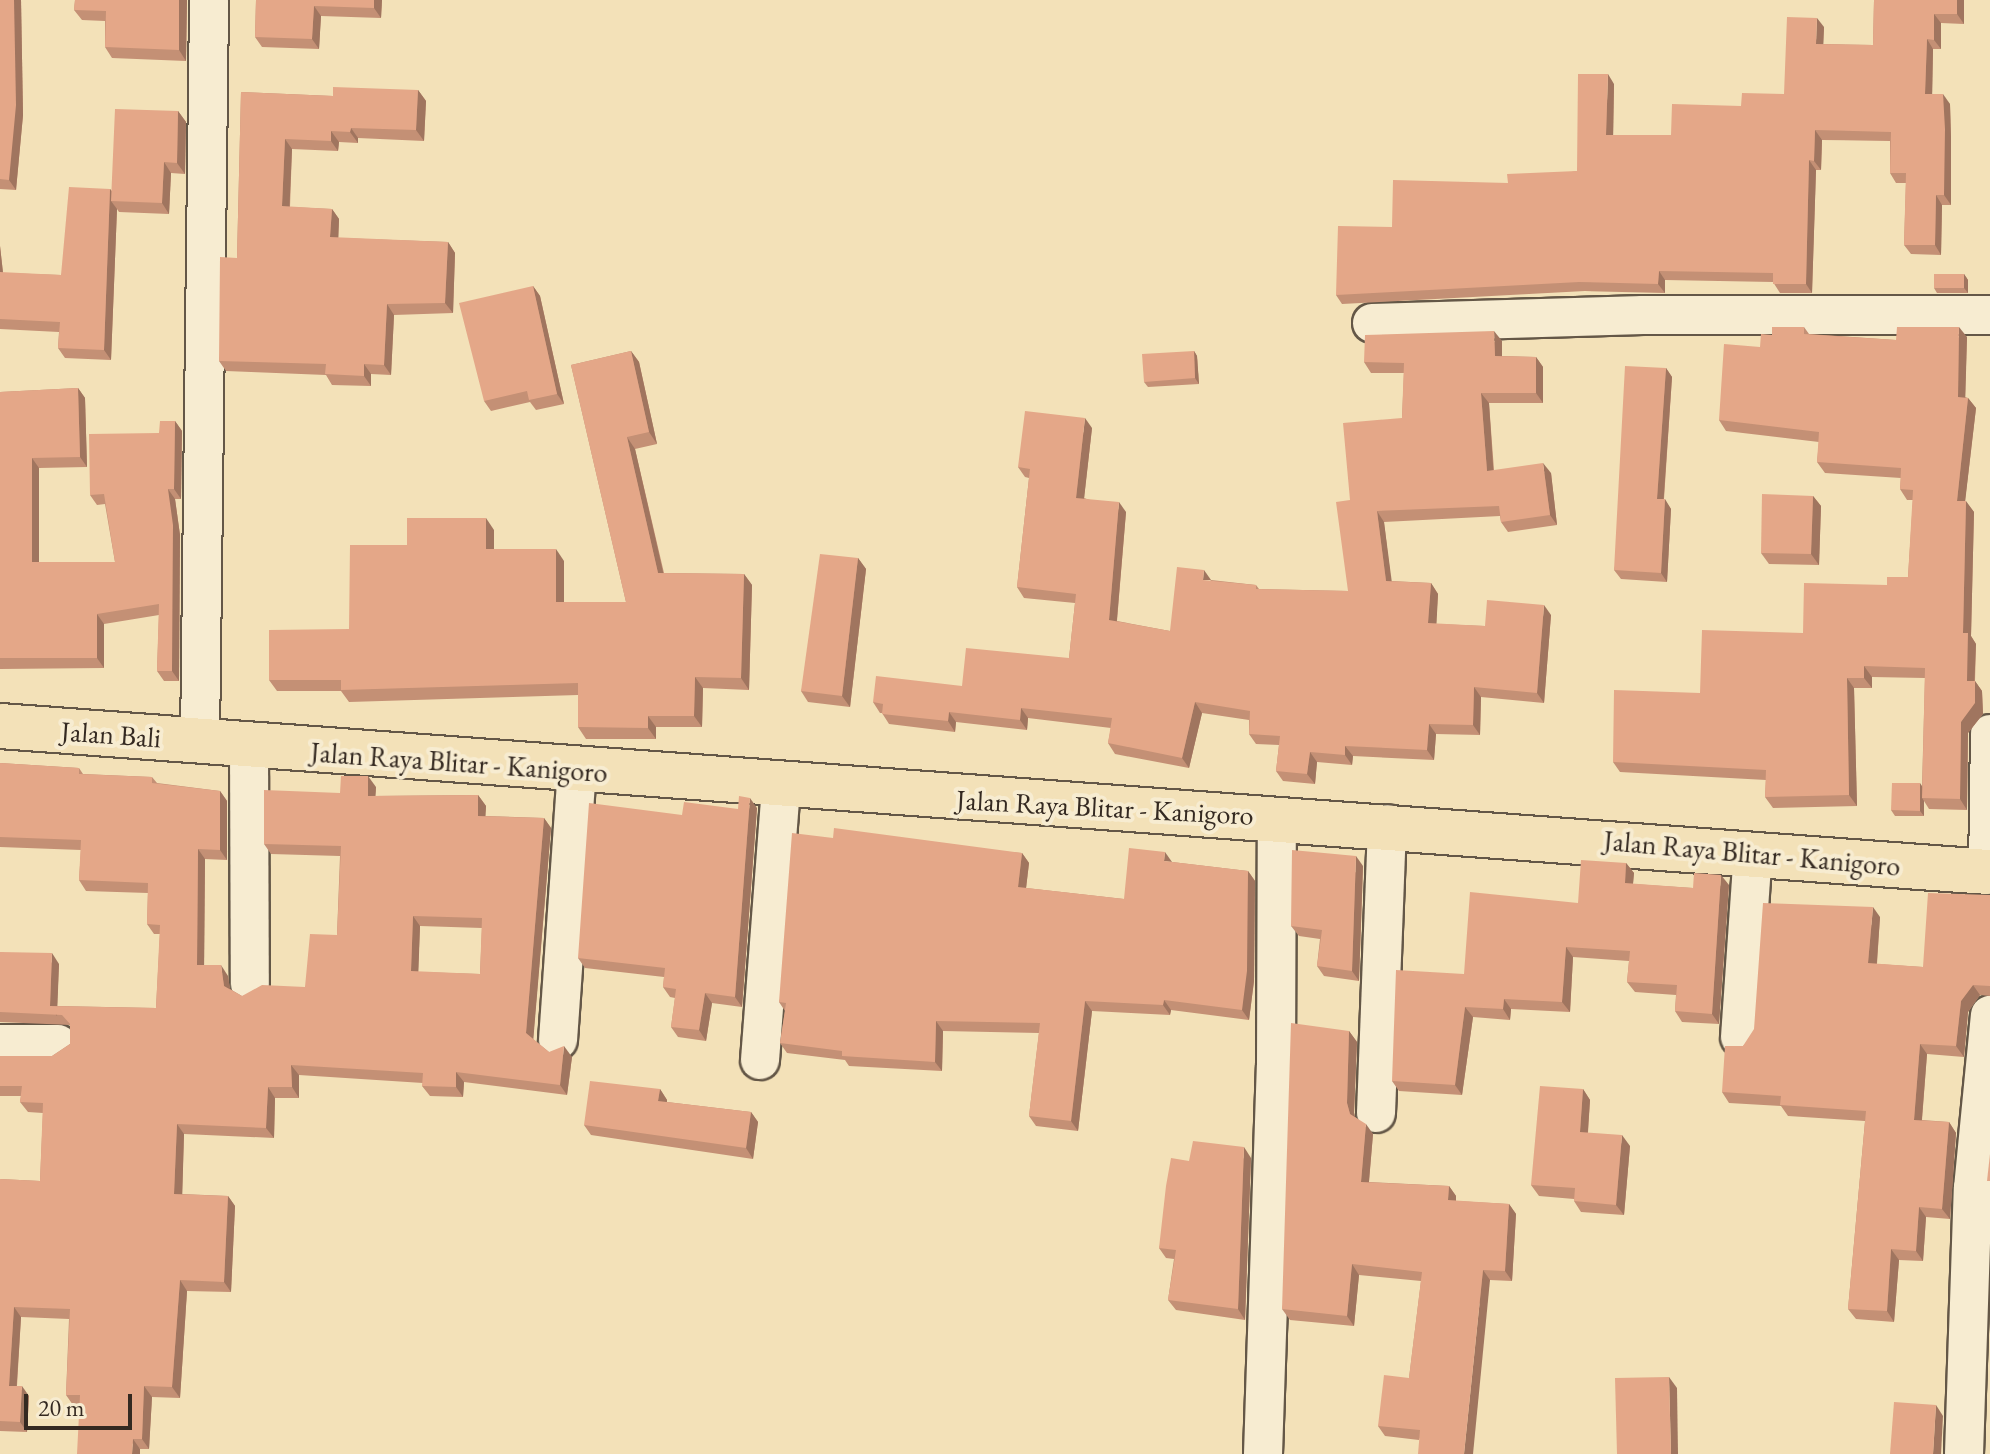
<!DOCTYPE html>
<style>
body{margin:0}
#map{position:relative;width:1990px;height:1454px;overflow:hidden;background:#f3e1b8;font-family:"EB Garamond",serif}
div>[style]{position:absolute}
.roads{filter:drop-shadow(2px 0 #645747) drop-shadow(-2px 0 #645747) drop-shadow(0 2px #645747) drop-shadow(0 -2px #645747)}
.minor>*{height:38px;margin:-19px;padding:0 19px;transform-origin:19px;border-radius:19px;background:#f7ecd1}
.major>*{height:44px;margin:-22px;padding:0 22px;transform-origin:22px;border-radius:22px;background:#f3e1b8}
.wall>*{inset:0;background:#c49075}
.shaded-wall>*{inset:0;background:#a0755f}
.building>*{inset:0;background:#e4a788}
span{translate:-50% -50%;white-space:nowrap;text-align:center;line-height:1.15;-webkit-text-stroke:8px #f7ecd1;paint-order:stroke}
.street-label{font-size:28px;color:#342921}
.scale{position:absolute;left:24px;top:1394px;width:108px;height:36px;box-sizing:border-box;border:4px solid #342921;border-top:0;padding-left:10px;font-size:24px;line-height:28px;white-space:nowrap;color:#342921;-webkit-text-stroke:6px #f7ecd1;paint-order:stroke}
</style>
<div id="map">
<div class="roads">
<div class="minor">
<div style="left:1372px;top:323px;width:271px;rotate:-1.7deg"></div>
<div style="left:1643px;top:315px;width:347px"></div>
<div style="left:200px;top:741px;width:741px;rotate:-89.3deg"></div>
<div style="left:249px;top:747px;width:237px;rotate:89.8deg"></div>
<div style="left:1988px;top:872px;width:138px;rotate:-89.2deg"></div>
<div style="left:1740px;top:1037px;width:185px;rotate:-86deg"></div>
<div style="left:558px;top:1040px;width:272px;rotate:-86deg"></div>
<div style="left:0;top:1044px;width:58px"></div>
<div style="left:760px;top:1060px;width:276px;rotate:-85.6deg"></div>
<div style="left:1376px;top:1113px;width:289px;rotate:-87.8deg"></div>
<div style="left:1263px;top:1454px;width:388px;rotate:-88.1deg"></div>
<div style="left:1276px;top:1066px;width:249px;rotate:-89.8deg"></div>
<div style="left:1964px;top:1454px;width:266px;rotate:-88.1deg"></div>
<div style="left:1973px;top:1188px;width:174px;rotate:-84.4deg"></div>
</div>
<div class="major">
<div style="left:0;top:726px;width:1995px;rotate:4.2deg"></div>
</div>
</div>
<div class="wall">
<div style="clip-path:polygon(0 0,21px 0,23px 115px,16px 190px,0 189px)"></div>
<div style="clip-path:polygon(75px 0,187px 0,186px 61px,112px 58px,105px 47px,105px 21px,82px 20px,74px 10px)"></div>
<div style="clip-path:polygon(256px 0,382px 0,381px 18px,321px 16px,319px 49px,262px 47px,255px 37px)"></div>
<div style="clip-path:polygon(1874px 0,1964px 0,1964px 24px,1941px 23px,1941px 49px,1933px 49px,1932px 94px,1950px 104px,1951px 138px,1951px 205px,1942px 205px,1941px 255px,1911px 254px,1904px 245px,1906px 183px,1896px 183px,1890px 173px,1890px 141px,1822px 140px,1821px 170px,1816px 170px,1812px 293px,1780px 293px,1773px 282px,1665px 280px,1665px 293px,1585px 291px,1342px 304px,1336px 295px,1392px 227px,1508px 183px,1577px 171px,1614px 84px,1613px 135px,1671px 135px,1741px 106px,1784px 94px,1824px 27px,1823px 44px,1873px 45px)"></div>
<div style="clip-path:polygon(418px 90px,426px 101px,424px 141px,358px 138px,358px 143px,339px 142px,338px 151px,292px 149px,290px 207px,332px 209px,339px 219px,338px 238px,448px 242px,455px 253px,453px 313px,394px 315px,391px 375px,371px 374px,371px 386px,332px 385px,326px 375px,226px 371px,219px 361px,237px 258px,241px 92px,333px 96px)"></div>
<div style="clip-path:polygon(178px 111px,186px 122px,185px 174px,171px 173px,169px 214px,119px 212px,117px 209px,111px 360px,65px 358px,58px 348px,59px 332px,0 329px,0 246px,3px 273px,61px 275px,110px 189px,112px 191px)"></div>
<div style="clip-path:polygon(1964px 274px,1968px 280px,1968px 293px,1937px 293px,1934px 288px)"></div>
<div style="clip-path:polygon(533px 286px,540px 296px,564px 404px,536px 410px,530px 402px,491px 411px,484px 401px)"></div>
<div style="clip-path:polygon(1804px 327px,1809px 334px,1896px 340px,1967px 337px,1965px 397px,1968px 398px,1976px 408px,1965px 501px,1974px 512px,1971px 636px,1976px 644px,1975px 681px,1982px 691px,1983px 714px,1968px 733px,1967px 810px,1929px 809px,1924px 801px,1924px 816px,1895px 816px,1891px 810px,1922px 786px,1925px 678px,1872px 677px,1872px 688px,1854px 688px,1857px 806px,1773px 808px,1765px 797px,1766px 780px,1620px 772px,1613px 762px,1700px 693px,1887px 585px,1908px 577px,1913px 500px,1907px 500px,1900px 489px,1901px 478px,1825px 473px,1817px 462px,1819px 442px,1726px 431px,1719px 420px,1760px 347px,1772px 335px)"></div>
<div style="clip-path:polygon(1502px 341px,1502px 356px,1536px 357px,1543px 367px,1543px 403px,1489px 403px,1494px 470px,1551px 473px,1557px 525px,1508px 532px,1501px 522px,1500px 516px,1384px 522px,1391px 581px,1431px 583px,1438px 594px,1436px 624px,1485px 626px,1551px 615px,1544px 703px,1481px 697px,1480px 735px,1436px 734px,1434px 760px,1353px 756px,1352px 765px,1317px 762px,1315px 784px,1283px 781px,1276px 771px,1279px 745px,1256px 744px,1249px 734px,1249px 720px,1202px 713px,1189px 768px,1115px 754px,1108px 743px,1111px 728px,1028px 718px,1027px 730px,956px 722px,955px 732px,889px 724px,882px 713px,880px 713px,873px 702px,962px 686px,1069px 658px,1075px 603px,1024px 598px,1017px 587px,1029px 478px,1025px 477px,1018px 467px,1092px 428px,1084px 498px,1126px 512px,1117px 621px,1170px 631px,1211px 580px,1256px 585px,1259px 589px,1348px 591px,1350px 500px,1402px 418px,1404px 373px,1371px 373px,1364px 362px)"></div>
<div style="clip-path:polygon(631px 351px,639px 362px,657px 444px,635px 449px,664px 573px,744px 574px,752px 585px,749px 690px,703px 688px,702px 727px,656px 727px,656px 739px,586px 739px,578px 727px,578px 695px,349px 702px,341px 691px,277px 691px,269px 680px,349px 629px,407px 545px,494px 530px,494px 549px,564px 561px,564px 602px,626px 602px,571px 365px)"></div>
<div style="clip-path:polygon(1194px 351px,1197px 356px,1199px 384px,1148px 387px,1144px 382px)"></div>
<div style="clip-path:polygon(1666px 368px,1672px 377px,1664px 499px,1671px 509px,1667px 582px,1621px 579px,1614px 570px)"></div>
<div style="clip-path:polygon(78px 388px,85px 398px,87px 467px,39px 468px,39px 562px,115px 562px,105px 504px,97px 505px,90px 495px,159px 433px,175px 421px,182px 431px,181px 499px,175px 499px,180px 535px,179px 681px,164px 681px,157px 671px,159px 615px,104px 624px,104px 668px,0 669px,0 392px)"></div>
<div style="clip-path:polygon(1813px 496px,1821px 506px,1819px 565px,1769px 564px,1761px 553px)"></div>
<div style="clip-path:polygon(858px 558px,866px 569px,850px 707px,808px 702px,801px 691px)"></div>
<div style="clip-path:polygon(evenodd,0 763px,79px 768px,83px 774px,152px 777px,157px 783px,220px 791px,227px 801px,227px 860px,205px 859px,204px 965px,228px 976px,230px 989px,242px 996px,305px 987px,337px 935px,340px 856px,271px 854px,264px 844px,340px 793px,376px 787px,375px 796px,478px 795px,486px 806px,485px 816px,544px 818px,551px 828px,533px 1039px,549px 1052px,572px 1057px,567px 1095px,464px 1082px,463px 1097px,430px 1096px,422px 1086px,423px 1083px,299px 1075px,299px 1098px,275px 1098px,274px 1138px,184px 1134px,182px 1194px,228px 1196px,235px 1206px,231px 1292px,187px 1291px,180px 1398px,152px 1397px,149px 1449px,140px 1449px,79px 1405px,73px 1405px,66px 1395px,69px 1319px,21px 1317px,17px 1386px,29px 1396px,27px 1432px,0 1431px,0 1179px,40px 1181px,43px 1113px,28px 1112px,20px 1102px,21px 1096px,0 1096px,0 1056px,52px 1056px,70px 1044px,70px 1025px,0 1022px,0 952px,59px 964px,57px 1006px,156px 1008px,160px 934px,154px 934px,147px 924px,148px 893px,86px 891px,79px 880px,81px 850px,0 847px,0 763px,420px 926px,482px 928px,480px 974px,418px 972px,420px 926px)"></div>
<div style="clip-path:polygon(757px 808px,742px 1007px,712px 1003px,706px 1041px,678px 1037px,671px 1027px,675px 998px,670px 997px,663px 987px,664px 977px,585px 968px,578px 958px,682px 815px,738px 809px)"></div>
<div style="clip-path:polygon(833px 838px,1022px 853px,1029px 863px,1026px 888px,1124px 899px,1172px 862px,1248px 871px,1255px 881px,1254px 981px,1249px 1020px,1171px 1010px,1170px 1015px,1092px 1011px,1078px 1131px,1036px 1126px,1029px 1116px,1039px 1033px,943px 1031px,942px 1071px,849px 1066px,845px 1060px,787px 1053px,780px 1043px,785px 1011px,779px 1002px)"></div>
<div style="clip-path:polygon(1626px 863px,1634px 873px,1633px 884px,1693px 888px,1729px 885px,1719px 1024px,1682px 1022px,1675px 1011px,1676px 995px,1635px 992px,1627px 982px,1629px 961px,1573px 957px,1570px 1012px,1511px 1009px,1510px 1020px,1473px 1017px,1462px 1095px,1399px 1091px,1392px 1081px,1464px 974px,1578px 903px)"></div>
<div style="clip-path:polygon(1363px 866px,1359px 981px,1324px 976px,1317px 966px,1320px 939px,1299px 936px,1291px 926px)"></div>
<div style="clip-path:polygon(1990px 895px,1990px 996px,1980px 995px,1968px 1012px,1964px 1057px,1927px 1054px,1922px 1120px,1949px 1122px,1956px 1133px,1950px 1219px,1926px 1217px,1923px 1261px,1899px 1260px,1894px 1322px,1856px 1319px,1848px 1309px,1865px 1121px,1788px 1116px,1781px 1106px,1729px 1103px,1722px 1092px,1743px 1046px,1880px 917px,1877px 964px,1923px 967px)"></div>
<div style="clip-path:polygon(1349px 1031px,1357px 1042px,1354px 1113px,1355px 1117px,1373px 1134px,1369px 1182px,1449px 1186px,1456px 1196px,1456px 1201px,1509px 1204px,1516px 1214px,1512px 1281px,1490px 1280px,1419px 1440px,1385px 1436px,1378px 1426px,1409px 1378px,1421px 1281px,1359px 1275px,1354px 1326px,1290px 1320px,1282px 1309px)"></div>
<div style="clip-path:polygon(660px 1089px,667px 1100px,667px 1102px,751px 1112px,758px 1122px,753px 1159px,591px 1135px,584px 1125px)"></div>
<div style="clip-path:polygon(1583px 1089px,1590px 1100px,1588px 1133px,1630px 1146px,1624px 1215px,1581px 1212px,1574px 1201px,1574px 1199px,1539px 1196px,1531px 1185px)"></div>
<div style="clip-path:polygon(1251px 1158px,1245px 1320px,1176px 1310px,1168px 1300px,1174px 1259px,1166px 1258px,1159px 1248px,1189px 1161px)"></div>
</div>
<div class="shaded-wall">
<div style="clip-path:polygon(14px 0,21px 0,23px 115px,16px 190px,9px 180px)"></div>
<div style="clip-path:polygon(179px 0,187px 0,186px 61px,179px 50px)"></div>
<div style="clip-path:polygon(374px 0,382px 0,381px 18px,374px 8px)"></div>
<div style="clip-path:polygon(1957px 0,1964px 0,1964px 24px,1957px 14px)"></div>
<div style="clip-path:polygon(314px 6px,321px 16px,319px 49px,312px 39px)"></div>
<div style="clip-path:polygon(1934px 14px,1941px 23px,1941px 49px,1934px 40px)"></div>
<div style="clip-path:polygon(1817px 18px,1824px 27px,1823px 53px,1816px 44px)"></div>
<div style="clip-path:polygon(1927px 39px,1933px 49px,1932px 103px,1925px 94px)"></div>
<div style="clip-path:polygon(1608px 74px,1614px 84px,1613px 144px,1606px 135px)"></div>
<div style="clip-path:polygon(418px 90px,426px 101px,424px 141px,416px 130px)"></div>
<div style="clip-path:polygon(1943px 94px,1950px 104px,1951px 138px,1951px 205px,1944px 195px)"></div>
<div style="clip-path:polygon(178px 111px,186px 122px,185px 174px,177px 163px)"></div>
<div style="clip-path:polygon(351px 128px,358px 138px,358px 143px,350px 132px)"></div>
<div style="clip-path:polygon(1815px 130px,1822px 140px,1821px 170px,1814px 161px)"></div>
<div style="clip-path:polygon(331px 131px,339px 142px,338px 151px,331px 141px)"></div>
<div style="clip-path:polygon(285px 139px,292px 149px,289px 217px,282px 206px)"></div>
<div style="clip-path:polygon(1809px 160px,1816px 170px,1812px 293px,1806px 284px)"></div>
<div style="clip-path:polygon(164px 162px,171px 173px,169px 214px,162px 203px)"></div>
<div style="clip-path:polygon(110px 189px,117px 199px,111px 201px,117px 209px,111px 360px,104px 350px)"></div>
<div style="clip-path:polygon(1936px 195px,1942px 205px,1941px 255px,1935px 245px)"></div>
<div style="clip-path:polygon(332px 209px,339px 219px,338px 248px,330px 237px)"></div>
<div style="clip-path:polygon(448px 242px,455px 253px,453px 313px,445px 303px)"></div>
<div style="clip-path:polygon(0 246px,4px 282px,0 277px)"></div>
<div style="clip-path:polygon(1659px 271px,1665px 280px,1665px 293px,1658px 284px)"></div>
<div style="clip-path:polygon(1964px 274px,1968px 280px,1968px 293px,1964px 288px)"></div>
<div style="clip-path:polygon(533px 286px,540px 296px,564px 404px,557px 394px)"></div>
<div style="clip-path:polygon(387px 304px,394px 315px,391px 375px,384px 365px)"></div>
<div style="clip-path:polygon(1959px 327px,1967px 337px,1965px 408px,1958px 397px)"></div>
<div style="clip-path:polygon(1494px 331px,1502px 341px,1502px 366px,1495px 356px)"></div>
<div style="clip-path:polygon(631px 351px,639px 362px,657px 444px,649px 432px)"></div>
<div style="clip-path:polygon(1194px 351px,1197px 356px,1199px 384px,1195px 378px)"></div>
<div style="clip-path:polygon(1536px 357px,1543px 367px,1543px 403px,1536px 393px)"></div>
<div style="clip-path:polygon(364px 364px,371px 374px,371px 386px,364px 376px)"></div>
<div style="clip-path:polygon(1666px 368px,1672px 377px,1663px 508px,1657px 499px)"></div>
<div style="clip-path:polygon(78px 388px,85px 398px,87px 467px,80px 457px)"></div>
<div style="clip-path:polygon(1481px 393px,1489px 403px,1494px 481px,1487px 471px)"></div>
<div style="clip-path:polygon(1968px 398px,1976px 408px,1964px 511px,1957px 501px)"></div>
<div style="clip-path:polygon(1085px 418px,1092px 428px,1083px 508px,1076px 498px)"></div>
<div style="clip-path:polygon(175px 421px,182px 431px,181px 499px,174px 489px)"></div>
<div style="clip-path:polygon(627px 437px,635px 449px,666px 585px,658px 573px)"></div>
<div style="clip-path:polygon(32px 458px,39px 468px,39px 572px,32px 562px)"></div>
<div style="clip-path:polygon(1543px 463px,1551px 473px,1557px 525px,1550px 515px)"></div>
<div style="clip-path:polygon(168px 489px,175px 499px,180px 535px,179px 681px,172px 671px)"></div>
<div style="clip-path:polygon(1813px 496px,1821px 506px,1819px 565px,1811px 554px)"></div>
<div style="clip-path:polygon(1665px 499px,1671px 509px,1667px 582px,1661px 573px)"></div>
<div style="clip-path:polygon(1966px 501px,1974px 512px,1971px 636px,1976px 644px,1974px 691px,1967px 681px,1963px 633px)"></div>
<div style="clip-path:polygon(1119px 502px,1126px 512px,1116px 630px,1109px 620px)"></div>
<div style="clip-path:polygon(1377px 511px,1384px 522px,1393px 591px,1386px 581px)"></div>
<div style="clip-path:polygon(486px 518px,494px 530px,494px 561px,486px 549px)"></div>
<div style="clip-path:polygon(556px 549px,564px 561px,564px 614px,556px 602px)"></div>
<div style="clip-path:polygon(858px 558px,866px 569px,850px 707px,842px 696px)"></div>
<div style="clip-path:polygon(1204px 570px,1211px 580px,1203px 580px)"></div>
<div style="clip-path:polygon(744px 574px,752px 585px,749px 690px,741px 678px)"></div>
<div style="clip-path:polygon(1431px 583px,1438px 594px,1436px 633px,1428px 623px)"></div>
<div style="clip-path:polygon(1544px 605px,1551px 615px,1544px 703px,1537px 693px)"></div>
<div style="clip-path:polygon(97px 614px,104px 624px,104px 668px,97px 658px)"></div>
<div style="clip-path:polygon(1864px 666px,1872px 677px,1872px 688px,1864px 678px)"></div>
<div style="clip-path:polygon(695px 677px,703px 688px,702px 727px,694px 716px)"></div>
<div style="clip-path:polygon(1847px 678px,1854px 688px,1857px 806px,1849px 795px)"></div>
<div style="clip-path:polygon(1975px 681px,1982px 691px,1983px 714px,1968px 733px,1967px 810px,1960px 799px,1961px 722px)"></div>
<div style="clip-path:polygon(1474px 687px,1481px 697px,1480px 735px,1473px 725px)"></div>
<div style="clip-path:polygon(1195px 702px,1202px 713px,1189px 768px,1182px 758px)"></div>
<div style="clip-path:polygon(1021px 708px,1028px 718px,1027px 730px,1020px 720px)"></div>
<div style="clip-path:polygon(949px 712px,956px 722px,955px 732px,948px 721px)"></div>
<div style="clip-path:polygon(648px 716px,656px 727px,656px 739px,648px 728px)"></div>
<div style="clip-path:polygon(1429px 724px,1436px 734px,1434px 760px,1427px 750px)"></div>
<div style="clip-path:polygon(1345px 746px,1353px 756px,1352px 765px,1345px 755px)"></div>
<div style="clip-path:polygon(1310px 752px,1317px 762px,1315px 784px,1307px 774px)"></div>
<div style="clip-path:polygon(368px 776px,376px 787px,375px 806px,368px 796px)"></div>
<div style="clip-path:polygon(1920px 783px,1924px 789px,1922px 798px,1924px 801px,1924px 816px,1920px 811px)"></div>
<div style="clip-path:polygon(220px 791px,227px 801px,227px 860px,220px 850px)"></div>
<div style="clip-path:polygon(478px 795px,486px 806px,485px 826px,478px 816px)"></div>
<div style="clip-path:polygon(750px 798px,757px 808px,742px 1007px,735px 997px)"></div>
<div style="clip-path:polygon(544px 818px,551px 828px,533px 1043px,526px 1033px)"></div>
<div style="clip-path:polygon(198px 849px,205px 859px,204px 975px,197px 965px)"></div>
<div style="clip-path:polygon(1165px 852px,1172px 862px,1164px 861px)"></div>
<div style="clip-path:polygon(1022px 853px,1029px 863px,1025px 897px,1018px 887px)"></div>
<div style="clip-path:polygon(1356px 856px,1363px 866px,1359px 981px,1352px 971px)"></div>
<div style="clip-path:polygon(1626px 863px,1634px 873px,1632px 894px,1625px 883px)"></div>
<div style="clip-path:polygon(1248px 871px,1255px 881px,1254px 981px,1249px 1020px,1242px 1010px)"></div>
<div style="clip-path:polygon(1721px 875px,1729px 885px,1719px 1024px,1712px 1014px)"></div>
<div style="clip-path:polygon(1873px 907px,1880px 917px,1876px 974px,1868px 963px)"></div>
<div style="clip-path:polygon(413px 916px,420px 926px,418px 982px,411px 971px)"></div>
<div style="clip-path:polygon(1566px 947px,1573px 957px,1570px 1012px,1562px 1002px)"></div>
<div style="clip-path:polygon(52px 953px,59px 964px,57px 1016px,50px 1006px)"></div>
<div style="clip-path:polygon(221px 965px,228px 976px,231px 996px,224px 986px)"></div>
<div style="clip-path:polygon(1973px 985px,1980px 995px,1968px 1012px,1964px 1057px,1956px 1046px,1961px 1001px)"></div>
<div style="clip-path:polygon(705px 993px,712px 1003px,706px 1041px,699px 1030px)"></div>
<div style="clip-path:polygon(1504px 999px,1511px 1009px,1510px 1020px,1503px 1009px)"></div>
<div style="clip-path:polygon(1164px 1000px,1171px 1010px,1170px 1015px,1163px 1005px)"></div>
<div style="clip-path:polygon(1085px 1001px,1092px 1011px,1078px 1131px,1071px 1121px)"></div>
<div style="clip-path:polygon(1465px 1007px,1473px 1017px,1462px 1095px,1455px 1085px)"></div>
<div style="clip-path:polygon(936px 1021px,943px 1031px,942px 1071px,935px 1062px)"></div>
<div style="clip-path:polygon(1349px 1031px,1357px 1042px,1354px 1113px,1357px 1124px,1350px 1114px,1347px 1103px)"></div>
<div style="clip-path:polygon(1920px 1044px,1927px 1054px,1921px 1130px,1914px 1120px)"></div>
<div style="clip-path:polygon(564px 1046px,572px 1057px,567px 1095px,560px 1085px)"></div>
<div style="clip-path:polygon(291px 1065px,299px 1075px,299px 1098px,292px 1087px)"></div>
<div style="clip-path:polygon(456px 1072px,464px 1082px,463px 1097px,456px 1087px)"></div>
<div style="clip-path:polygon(268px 1087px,275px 1098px,274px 1138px,266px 1128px)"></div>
<div style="clip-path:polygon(660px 1089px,667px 1100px,666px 1111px,658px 1101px)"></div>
<div style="clip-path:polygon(1583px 1089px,1590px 1100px,1587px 1143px,1580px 1132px)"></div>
<div style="clip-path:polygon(751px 1112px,758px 1122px,753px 1159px,746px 1148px)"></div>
<div style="clip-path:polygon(1949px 1122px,1956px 1133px,1950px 1219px,1942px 1209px)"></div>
<div style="clip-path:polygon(177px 1124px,184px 1134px,182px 1204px,174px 1194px)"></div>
<div style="clip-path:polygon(1366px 1124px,1373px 1134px,1368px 1192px,1361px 1182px)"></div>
<div style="clip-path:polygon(1622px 1135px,1630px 1146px,1624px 1215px,1616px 1205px)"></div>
<div style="clip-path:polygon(1244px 1147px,1251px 1158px,1245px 1320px,1238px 1309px)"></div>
<div style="clip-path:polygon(1449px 1186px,1456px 1196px,1456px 1210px,1448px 1200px)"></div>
<div style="clip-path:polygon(228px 1196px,235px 1206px,231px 1292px,224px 1282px)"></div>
<div style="clip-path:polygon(1509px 1204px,1516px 1214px,1512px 1281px,1505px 1271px)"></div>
<div style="clip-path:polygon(1919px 1207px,1926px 1217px,1923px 1261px,1916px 1251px)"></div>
<div style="clip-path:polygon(1891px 1249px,1899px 1260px,1894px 1322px,1887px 1311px)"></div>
<div style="clip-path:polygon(1352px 1264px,1359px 1275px,1354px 1326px,1347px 1316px)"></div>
<div style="clip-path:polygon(1483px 1270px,1490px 1280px,1473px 1454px,1464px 1454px)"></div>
<div style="clip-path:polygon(180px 1280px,187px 1291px,180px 1398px,172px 1387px)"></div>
<div style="clip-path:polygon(14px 1307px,21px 1317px,16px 1396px,9px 1386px)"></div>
<div style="clip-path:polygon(1669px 1377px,1677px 1388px,1678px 1454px,1671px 1454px)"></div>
<div style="clip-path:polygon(22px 1386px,29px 1396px,27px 1432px,20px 1422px)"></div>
<div style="clip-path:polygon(144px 1386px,152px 1397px,149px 1449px,142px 1439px)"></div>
<div style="clip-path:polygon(1936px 1405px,1943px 1416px,1941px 1454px,1933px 1454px)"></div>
<div style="clip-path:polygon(133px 1439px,140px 1449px,140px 1454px,132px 1454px)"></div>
</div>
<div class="building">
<div style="clip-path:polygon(0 0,14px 0,16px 105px,9px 180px,0 179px)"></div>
<div style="clip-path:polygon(75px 0,179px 0,179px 50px,105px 47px,106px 11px,74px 10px)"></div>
<div style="clip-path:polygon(256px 0,374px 0,374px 8px,314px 6px,312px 39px,255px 37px)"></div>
<div style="clip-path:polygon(1874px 0,1957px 0,1957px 14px,1934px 14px,1934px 40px,1927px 39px,1925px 94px,1943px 94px,1945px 129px,1944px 195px,1936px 195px,1935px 245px,1904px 245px,1906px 173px,1890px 173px,1891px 132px,1815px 130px,1814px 161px,1809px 160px,1806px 284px,1773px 284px,1773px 273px,1659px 271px,1658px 284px,1579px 282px,1336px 295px,1338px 226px,1392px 227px,1393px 180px,1508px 183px,1507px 174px,1577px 171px,1578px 74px,1608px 74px,1606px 135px,1671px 135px,1672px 104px,1741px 106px,1742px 93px,1784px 94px,1787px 17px,1817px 18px,1816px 44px,1873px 45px)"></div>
<div style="clip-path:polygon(333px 87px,418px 90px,416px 130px,351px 128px,350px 132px,331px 131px,331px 141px,285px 139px,282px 206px,332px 209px,330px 237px,448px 242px,445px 303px,387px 304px,384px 365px,364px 364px,364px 376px,325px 374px,326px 364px,219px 361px,220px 257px,237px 258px,241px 92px,333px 96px)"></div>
<div style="clip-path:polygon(115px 109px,178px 111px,177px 163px,164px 162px,162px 203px,111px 201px)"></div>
<div style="clip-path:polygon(69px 187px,110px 189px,104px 350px,58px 348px,60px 322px,0 319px,0 272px,61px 275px)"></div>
<div style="clip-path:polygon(1934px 274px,1964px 274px,1964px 288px,1934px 288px)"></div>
<div style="clip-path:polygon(533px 286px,557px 394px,529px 400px,527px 391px,484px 401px,459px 303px)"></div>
<div style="clip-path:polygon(1772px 327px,1804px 327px,1804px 334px,1896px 340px,1897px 327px,1959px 327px,1958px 397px,1968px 398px,1957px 501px,1966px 501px,1963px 633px,1968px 633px,1967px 681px,1975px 681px,1975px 703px,1961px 722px,1960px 799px,1922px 798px,1925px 668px,1864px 666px,1864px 678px,1847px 678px,1849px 795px,1765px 797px,1766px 770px,1613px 762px,1614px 690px,1700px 693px,1702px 630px,1803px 633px,1804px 583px,1887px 585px,1887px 577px,1908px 577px,1913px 490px,1900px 489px,1901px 468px,1817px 462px,1819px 432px,1719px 420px,1724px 344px,1760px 347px,1761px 334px,1772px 335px)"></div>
<div style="clip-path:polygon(1494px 331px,1495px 356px,1536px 357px,1536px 393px,1481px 393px,1487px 471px,1543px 463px,1550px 515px,1501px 522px,1499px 506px,1377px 511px,1386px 581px,1431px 583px,1428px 623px,1485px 626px,1487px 600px,1544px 605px,1537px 693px,1474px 687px,1473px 725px,1429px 724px,1427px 750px,1345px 746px,1345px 755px,1310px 752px,1307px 774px,1276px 771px,1280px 736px,1249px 734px,1250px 711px,1195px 702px,1182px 758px,1108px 743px,1112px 718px,1021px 708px,1020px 720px,949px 712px,948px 721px,882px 714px,883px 704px,873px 702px,876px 676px,962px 686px,966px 648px,1069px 658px,1076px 594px,1017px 587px,1030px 469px,1018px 467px,1025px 411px,1085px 418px,1076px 498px,1119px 502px,1109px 620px,1170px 631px,1177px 567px,1204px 570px,1203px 580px,1256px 585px,1256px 589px,1348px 591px,1336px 502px,1350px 500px,1343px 423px,1402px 418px,1404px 363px,1364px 362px,1365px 335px)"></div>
<div style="clip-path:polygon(631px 351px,649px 432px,627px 437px,658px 573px,744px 574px,741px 678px,695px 677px,694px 716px,648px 716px,648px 728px,578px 727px,578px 683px,341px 690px,341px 680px,269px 680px,269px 630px,349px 629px,350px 545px,407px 545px,407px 518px,486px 518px,486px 549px,556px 549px,556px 602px,626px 602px,571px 365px)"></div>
<div style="clip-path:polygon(1194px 351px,1195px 378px,1144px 382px,1142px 354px)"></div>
<div style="clip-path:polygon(1625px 366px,1666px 368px,1657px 499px,1665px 499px,1661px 573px,1614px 570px)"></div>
<div style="clip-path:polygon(78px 388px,80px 457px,32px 458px,32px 562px,115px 562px,104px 494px,90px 495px,89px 434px,159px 433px,160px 421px,175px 421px,174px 489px,168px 489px,173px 525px,172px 671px,157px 671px,159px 604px,97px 614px,97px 658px,0 658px,0 392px)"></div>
<div style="clip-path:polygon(1762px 494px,1813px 496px,1811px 554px,1761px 553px)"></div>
<div style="clip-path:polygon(820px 554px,858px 558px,842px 696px,801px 691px)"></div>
<div style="clip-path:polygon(evenodd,0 763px,79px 768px,79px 774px,152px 777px,152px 783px,220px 791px,220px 850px,198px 849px,197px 965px,221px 965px,224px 986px,242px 996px,262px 985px,305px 987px,310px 934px,337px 935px,341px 846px,264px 844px,264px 790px,340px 793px,341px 776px,368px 776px,368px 796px,478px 795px,478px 816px,544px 818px,526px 1033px,549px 1052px,564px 1046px,560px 1085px,456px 1072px,456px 1087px,422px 1086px,423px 1073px,291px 1065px,292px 1087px,268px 1087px,266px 1128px,177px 1124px,174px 1194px,228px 1196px,224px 1282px,180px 1280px,172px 1387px,144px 1386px,142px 1439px,133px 1439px,132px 1454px,77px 1454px,80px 1395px,66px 1395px,70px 1309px,14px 1307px,9px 1386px,22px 1386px,20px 1422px,0 1421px,0 1179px,40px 1181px,43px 1103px,20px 1102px,22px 1086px,0 1086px,0 1056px,52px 1056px,70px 1044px,70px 1024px,62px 1015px,0 1012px,0 952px,52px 953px,50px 1006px,156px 1008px,160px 925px,147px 924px,148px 883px,79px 880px,81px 840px,0 837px,0 763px,413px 916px,482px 918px,480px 974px,411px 971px,413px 916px)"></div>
<div style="clip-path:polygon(1892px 783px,1920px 783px,1920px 811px,1891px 810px)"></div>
<div style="clip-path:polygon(739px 796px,750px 798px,735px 997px,705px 993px,699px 1030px,671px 1027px,676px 989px,663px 987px,665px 968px,578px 958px,589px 803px,682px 815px,684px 802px,738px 809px)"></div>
<div style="clip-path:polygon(834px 828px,1022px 853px,1018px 887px,1124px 899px,1129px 848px,1165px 852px,1164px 861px,1248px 871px,1247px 971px,1242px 1010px,1164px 1000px,1163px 1005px,1085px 1001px,1071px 1121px,1029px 1116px,1040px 1023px,936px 1021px,935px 1062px,842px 1056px,842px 1051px,780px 1043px,786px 1003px,779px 1002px,792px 833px,833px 838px)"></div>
<div style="clip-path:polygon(1292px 850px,1356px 856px,1352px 971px,1317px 966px,1322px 930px,1291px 926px)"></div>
<div style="clip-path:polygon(1581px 860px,1626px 863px,1625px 883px,1693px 888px,1694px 873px,1721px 875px,1712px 1014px,1675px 1011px,1677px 985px,1627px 982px,1630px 951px,1566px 947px,1562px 1002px,1504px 999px,1503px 1009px,1465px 1007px,1455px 1085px,1392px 1081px,1396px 970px,1464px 974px,1470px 892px,1578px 903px)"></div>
<div style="clip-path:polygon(1928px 893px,1990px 895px,1990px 986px,1973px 985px,1961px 1001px,1956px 1046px,1920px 1044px,1914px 1120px,1949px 1122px,1942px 1209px,1919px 1207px,1916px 1251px,1891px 1249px,1887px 1311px,1848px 1309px,1866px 1111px,1780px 1105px,1781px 1096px,1722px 1092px,1725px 1046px,1743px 1046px,1754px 1029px,1763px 903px,1873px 907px,1868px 963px,1923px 967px)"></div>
<div style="clip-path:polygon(1291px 1023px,1349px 1031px,1347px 1103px,1350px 1114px,1366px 1124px,1361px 1182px,1449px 1186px,1448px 1200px,1509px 1204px,1505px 1271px,1483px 1270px,1464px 1454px,1418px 1454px,1420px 1430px,1378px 1426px,1384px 1375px,1409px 1378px,1422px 1272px,1352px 1264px,1347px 1316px,1282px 1309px)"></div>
<div style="clip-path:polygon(590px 1081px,660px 1089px,658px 1101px,751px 1112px,746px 1148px,584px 1125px)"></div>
<div style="clip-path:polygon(1540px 1086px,1583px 1089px,1580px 1132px,1622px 1135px,1616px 1205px,1574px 1201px,1575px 1188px,1531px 1185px)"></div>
<div style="clip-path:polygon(1193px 1141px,1244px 1147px,1238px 1309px,1168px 1300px,1176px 1250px,1159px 1248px,1166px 1186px,1171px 1158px,1189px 1161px)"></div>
<div style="clip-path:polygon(1990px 1154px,1990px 1181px,1987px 1181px)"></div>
<div style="clip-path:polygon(1669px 1377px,1671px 1454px,1617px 1454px,1615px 1378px)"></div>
<div style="clip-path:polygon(1894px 1402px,1936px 1405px,1933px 1454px,1890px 1454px)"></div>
</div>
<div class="street-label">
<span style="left:111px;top:734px;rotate:4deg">Jalan Bali</span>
<span style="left:459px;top:762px;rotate:4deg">Jalan Raya Blitar - Kanigoro</span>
<span style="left:1105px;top:807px;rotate:3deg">Jalan Raya Blitar - Kanigoro</span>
<span style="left:1752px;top:853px;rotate:5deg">Jalan Raya Blitar - Kanigoro</span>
</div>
<div class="scale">20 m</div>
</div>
